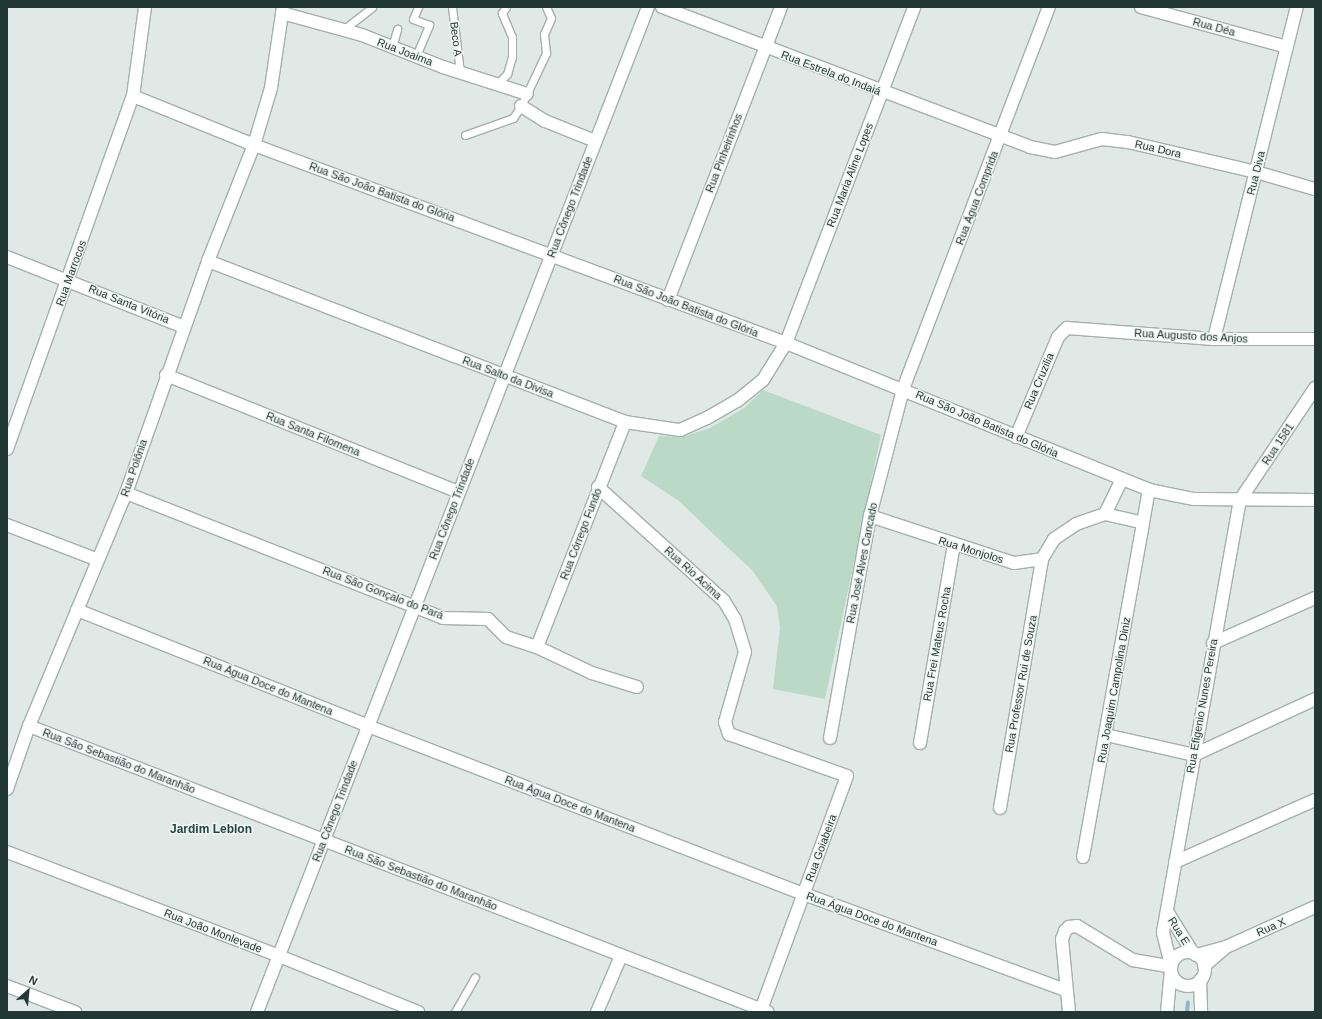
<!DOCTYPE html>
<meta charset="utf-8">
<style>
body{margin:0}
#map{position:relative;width:1322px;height:1019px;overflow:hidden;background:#e0e9e6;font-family:Helvetica,sans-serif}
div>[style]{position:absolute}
.green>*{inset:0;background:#bad9c6}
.stream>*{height:3.5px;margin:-1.75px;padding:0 1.75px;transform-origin:1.75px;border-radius:1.75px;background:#8bb9ca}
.roads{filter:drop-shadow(1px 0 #a3b0ad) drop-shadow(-1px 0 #a3b0ad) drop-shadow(0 1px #a3b0ad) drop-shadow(0 -1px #a3b0ad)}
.service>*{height:7px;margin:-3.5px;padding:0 3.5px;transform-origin:3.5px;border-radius:3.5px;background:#fff}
.minor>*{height:12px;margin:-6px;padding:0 6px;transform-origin:6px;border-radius:6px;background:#fff}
.tertiary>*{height:12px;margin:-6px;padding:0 6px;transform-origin:6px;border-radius:6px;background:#fff}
.tertiary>.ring{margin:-6px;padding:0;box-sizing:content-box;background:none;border:12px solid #fff;border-radius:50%}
span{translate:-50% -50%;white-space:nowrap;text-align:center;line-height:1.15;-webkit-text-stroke:3px #f0f6f4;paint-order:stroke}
.street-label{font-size:11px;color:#223835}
.neighbourhood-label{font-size:12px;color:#204843;font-weight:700}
.frame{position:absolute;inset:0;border:8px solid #223835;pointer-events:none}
.north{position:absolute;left:8px;top:971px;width:40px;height:40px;-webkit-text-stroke:3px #f0f6f4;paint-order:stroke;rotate:27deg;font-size:11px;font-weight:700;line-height:16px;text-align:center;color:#223835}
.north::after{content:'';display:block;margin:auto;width:14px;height:18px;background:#223835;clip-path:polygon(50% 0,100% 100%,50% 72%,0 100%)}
</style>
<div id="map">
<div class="green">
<div style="clip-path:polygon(763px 390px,881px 435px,825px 699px,773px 689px,780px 628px,777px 606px,752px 570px,725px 545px,679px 501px,641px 476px,659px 436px,682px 437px,710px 428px,744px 408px)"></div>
</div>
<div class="stream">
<div style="left:1187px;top:1012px;width:9px;rotate:-84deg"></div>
</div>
<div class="roads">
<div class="service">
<div style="left:452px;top:7px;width:65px;rotate:83deg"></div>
<div style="left:343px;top:30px;width:37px;rotate:-38deg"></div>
<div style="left:392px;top:47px;width:19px;rotate:-74deg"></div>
<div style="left:416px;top:56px;width:34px;rotate:-67deg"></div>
<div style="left:429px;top:25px;width:17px;rotate:-159deg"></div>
<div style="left:413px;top:19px;width:13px;rotate:-67deg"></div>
<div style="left:498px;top:83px;width:13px;rotate:-45deg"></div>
<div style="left:507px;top:74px;width:18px;rotate:-74deg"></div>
<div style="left:512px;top:57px;width:20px;rotate:-90deg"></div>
<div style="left:512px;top:37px;width:26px;rotate:-113deg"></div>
<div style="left:502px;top:13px;width:7px;rotate:-56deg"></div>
<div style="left:465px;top:135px;width:51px;rotate:-19.5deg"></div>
<div style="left:513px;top:118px;width:14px;rotate:-56deg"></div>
<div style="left:521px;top:106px;width:59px;rotate:-64.7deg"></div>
<div style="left:546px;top:53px;width:19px;rotate:-96deg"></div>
<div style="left:544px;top:34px;width:17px;rotate:-66deg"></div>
<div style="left:551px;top:18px;width:12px;rotate:-114deg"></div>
<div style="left:455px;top:1012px;width:40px;rotate:-60.3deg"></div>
</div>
<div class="minor">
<div style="left:662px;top:7px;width:394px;rotate:20.8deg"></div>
<div style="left:1030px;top:147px;width:25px;rotate:11deg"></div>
<div style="left:1055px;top:152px;width:49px;rotate:-15.5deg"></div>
<div style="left:1102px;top:139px;width:26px;rotate:7deg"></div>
<div style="left:1128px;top:142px;width:131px;rotate:13.2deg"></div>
<div style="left:1256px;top:172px;width:61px;rotate:16.1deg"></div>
<div style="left:1141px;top:7px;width:151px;rotate:15.3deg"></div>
<div style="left:282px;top:13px;width:83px;rotate:15.4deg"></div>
<div style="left:362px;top:35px;width:87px;rotate:21.6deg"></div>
<div style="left:443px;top:67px;width:88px;rotate:17.8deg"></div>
<div style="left:133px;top:96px;width:131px;rotate:22deg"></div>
<div style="left:254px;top:145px;width:568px;rotate:20.41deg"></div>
<div style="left:786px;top:343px;width:392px;rotate:22deg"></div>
<div style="left:1149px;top:490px;width:46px;rotate:11.3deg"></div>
<div style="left:1194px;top:499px;width:121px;rotate:0.5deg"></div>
<div style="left:521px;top:106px;width:28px;rotate:32deg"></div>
<div style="left:545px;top:121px;width:54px;rotate:21.8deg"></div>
<div style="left:7px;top:257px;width:190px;rotate:21.6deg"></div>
<div style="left:208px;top:261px;width:447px;rotate:21.1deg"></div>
<div style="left:625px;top:422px;width:56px;rotate:8.3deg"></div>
<div style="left:680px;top:430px;width:30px;rotate:-24deg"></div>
<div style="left:707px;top:418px;width:34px;rotate:-30deg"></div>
<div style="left:737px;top:401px;width:33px;rotate:-39deg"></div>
<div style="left:763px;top:380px;width:44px;rotate:-58.1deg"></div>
<div style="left:786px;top:343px;width:360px;rotate:-69.1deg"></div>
<div style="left:668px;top:300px;width:314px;rotate:-68.9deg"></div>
<div style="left:1214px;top:339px;width:342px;rotate:-76deg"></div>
<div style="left:166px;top:375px;width:315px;rotate:21.8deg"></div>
<div style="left:1016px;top:437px;width:108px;rotate:-67.2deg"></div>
<div style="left:1058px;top:337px;width:13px;rotate:-45deg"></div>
<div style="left:1067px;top:328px;width:147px;rotate:4.3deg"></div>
<div style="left:1214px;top:339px;width:101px"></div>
<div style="left:7px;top:449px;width:375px;rotate:-70.4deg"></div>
<div style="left:133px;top:96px;width:90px;rotate:-82.3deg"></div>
<div style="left:598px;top:487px;width:170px;rotate:42.1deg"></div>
<div style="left:724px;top:601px;width:21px;rotate:59deg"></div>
<div style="left:735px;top:619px;width:34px;rotate:73deg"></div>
<div style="left:745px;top:652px;width:73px;rotate:105.9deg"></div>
<div style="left:725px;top:722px;width:13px;rotate:72deg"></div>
<div style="left:729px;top:734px;width:125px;rotate:19.6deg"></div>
<div style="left:847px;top:776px;width:249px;rotate:110.2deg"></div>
<div style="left:126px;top:493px;width:341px;rotate:21.5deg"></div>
<div style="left:443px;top:618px;width:45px;rotate:1.3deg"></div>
<div style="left:488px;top:619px;width:25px;rotate:45deg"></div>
<div style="left:506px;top:637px;width:33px;rotate:18deg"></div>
<div style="left:537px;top:647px;width:61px;rotate:25.3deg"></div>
<div style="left:592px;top:673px;width:47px;rotate:17.3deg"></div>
<div style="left:1105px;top:514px;width:39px;rotate:-64deg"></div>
<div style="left:870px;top:516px;width:151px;rotate:18.1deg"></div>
<div style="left:1014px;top:563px;width:28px;rotate:-8deg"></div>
<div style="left:1042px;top:559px;width:23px;rotate:-59deg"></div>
<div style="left:1054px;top:539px;width:27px;rotate:-34deg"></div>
<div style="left:1076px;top:524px;width:31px;rotate:-19deg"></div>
<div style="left:1105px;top:514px;width:39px;rotate:13deg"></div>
<div style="left:1143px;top:523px;width:34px;rotate:-80deg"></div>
<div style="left:7px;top:525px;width:97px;rotate:21deg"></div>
<div style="left:77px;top:610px;width:313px;rotate:21.7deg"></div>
<div style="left:368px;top:726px;width:467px;rotate:21.1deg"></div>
<div style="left:804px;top:894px;width:278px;rotate:20.2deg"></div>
<div style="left:1213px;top:643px;width:111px;rotate:-23.8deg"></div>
<div style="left:537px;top:647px;width:242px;rotate:-68.6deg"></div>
<div style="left:29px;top:726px;width:792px;rotate:21.16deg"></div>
<div style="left:1106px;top:735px;width:90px;rotate:12.8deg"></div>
<div style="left:1194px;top:755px;width:133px;rotate:-24.8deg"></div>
<div style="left:830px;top:738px;width:226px;rotate:-79.8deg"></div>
<div style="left:870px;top:516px;width:131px;rotate:-75.4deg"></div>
<div style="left:903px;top:389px;width:409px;rotate:-69.1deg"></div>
<div style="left:920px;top:743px;width:201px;rotate:-80.3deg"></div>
<div style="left:7px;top:789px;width:67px;rotate:-70.8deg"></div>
<div style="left:29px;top:726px;width:252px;rotate:-67.4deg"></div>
<div style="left:126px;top:493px;width:246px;rotate:-70.5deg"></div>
<div style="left:208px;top:261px;width:125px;rotate:-68.4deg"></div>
<div style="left:254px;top:145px;width:59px;rotate:-73.4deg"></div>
<div style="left:271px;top:88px;width:82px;rotate:-81.6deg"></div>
<div style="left:1000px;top:808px;width:253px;rotate:-80.4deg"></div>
<div style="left:7px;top:852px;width:291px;rotate:20.9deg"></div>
<div style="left:279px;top:956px;width:150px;rotate:21.9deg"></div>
<div style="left:1083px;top:857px;width:339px;rotate:-79.8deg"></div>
<div style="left:1175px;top:862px;width:153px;rotate:-23.9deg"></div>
<div style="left:1226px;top:947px;width:98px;rotate:-24.2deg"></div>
<div style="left:1196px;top:955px;width:31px;rotate:-15deg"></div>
<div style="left:1226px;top:947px;width:29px;rotate:139deg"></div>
<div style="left:7px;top:986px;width:73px;rotate:20.9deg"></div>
<div style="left:257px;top:1012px;width:1078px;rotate:-68.74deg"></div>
<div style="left:597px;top:1012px;width:61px;rotate:-66.8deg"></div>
<div style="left:1069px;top:1012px;width:73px;rotate:-95.5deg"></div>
<div style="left:1062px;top:939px;width:9px;rotate:-69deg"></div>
<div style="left:1065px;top:931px;width:6px;rotate:-45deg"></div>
<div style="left:1069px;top:927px;width:8px;rotate:-7deg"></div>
<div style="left:1077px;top:926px;width:66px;rotate:31.3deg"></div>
<div style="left:1133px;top:960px;width:39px;rotate:10deg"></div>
</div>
<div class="tertiary">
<div style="left:1168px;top:913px;width:47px;rotate:58deg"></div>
<div class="ring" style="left:1171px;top:952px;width:22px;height:22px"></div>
<div style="left:1171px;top:965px;width:34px;rotate:-104deg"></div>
<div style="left:1163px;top:932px;width:439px;rotate:-79.9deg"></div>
<div style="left:1240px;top:500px;width:135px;rotate:-56.2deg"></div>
<div style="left:1200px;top:980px;width:32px;rotate:88deg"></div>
<div style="left:1167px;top:1012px;width:42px;rotate:-84.6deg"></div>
</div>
</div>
<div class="street-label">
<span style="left:1214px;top:27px;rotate:15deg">Rua Déa</span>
<span style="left:456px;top:39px;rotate:83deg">Beco A</span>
<span style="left:405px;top:52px;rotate:21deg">Rua Joaima</span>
<span style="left:831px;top:73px;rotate:21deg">Rua Estrela do Indaiá</span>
<span style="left:1158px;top:149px;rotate:13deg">Rua Dora</span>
<span style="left:724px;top:153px;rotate:-69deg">Rua Pinheirinhos</span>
<span style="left:1256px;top:173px;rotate:-76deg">Rua Diva</span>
<span style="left:850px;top:175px;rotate:-69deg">Rua Maria Aline Lopes</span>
<span style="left:382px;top:192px;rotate:20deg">Rua São João Batista do Glória</span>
<span style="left:977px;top:198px;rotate:-69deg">Rua Água Comprida</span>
<span style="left:570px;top:207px;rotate:-69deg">Rua Cônego Trindade</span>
<span style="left:71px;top:273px;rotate:-70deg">Rua Marrocos</span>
<span style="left:129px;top:304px;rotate:22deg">Rua Santa Vitória</span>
<span style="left:686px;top:306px;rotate:21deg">Rua São João Batista do Glória</span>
<span style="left:1191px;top:336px;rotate:3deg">Rua Augusto dos Anjos</span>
<span style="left:508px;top:377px;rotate:21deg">Rua Salto da Divisa</span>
<span style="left:1039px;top:381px;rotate:-67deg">Rua Cruzilia</span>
<span style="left:987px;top:424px;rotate:23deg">Rua São João Batista do Glória</span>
<span style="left:313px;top:434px;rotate:22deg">Rua Santa Filomena</span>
<span style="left:1278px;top:444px;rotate:-56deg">Rua 1581</span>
<span style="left:134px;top:468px;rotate:-71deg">Rua Polônia</span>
<span style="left:452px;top:509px;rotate:-69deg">Rua Cônego Trindade</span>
<span style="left:581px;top:534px;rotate:-69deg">Rua Córrego Fundo</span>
<span style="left:971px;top:550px;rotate:17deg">Rua Monjolos</span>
<span style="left:862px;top:563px;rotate:-79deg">Rua José Alves Cancado</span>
<span style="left:693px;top:573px;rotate:42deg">Rua Rio Acima</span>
<span style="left:383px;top:593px;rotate:21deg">Rua São Gonçalo do Pará</span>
<span style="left:937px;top:644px;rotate:-80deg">Rua Frei Mateus Rocha</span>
<span style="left:1021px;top:684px;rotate:-80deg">Rua Professor Rui de Souza</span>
<span style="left:268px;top:686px;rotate:22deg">Rua Água Doce do Mantena</span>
<span style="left:1114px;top:690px;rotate:-80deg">Rua Joaquim Campolina Diniz</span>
<span style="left:1202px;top:706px;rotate:-80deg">Rua Efigenio Nunes Pereira</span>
<span style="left:119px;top:761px;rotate:21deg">Rua São Sebastião do Maranhão</span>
<span style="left:570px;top:804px;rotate:21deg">Rua Água Doce do Mantena</span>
<span style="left:335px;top:811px;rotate:-69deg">Rua Cônego Trindade</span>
<span style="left:821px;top:848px;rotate:-70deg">Rua Goiabeira</span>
<span style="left:421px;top:878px;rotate:21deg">Rua São Sebastião do Maranhão</span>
<span style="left:872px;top:919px;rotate:20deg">Rua Água Doce do Mantena</span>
<span style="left:1271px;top:927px;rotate:-24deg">Rua X</span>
<span style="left:213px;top:931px;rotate:21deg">Rua João Monlevade</span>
<span style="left:1179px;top:931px;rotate:58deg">Rua E</span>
</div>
<div class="neighbourhood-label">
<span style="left:211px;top:830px">Jardim Leblon</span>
</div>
<div class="frame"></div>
<div class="north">N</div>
</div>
